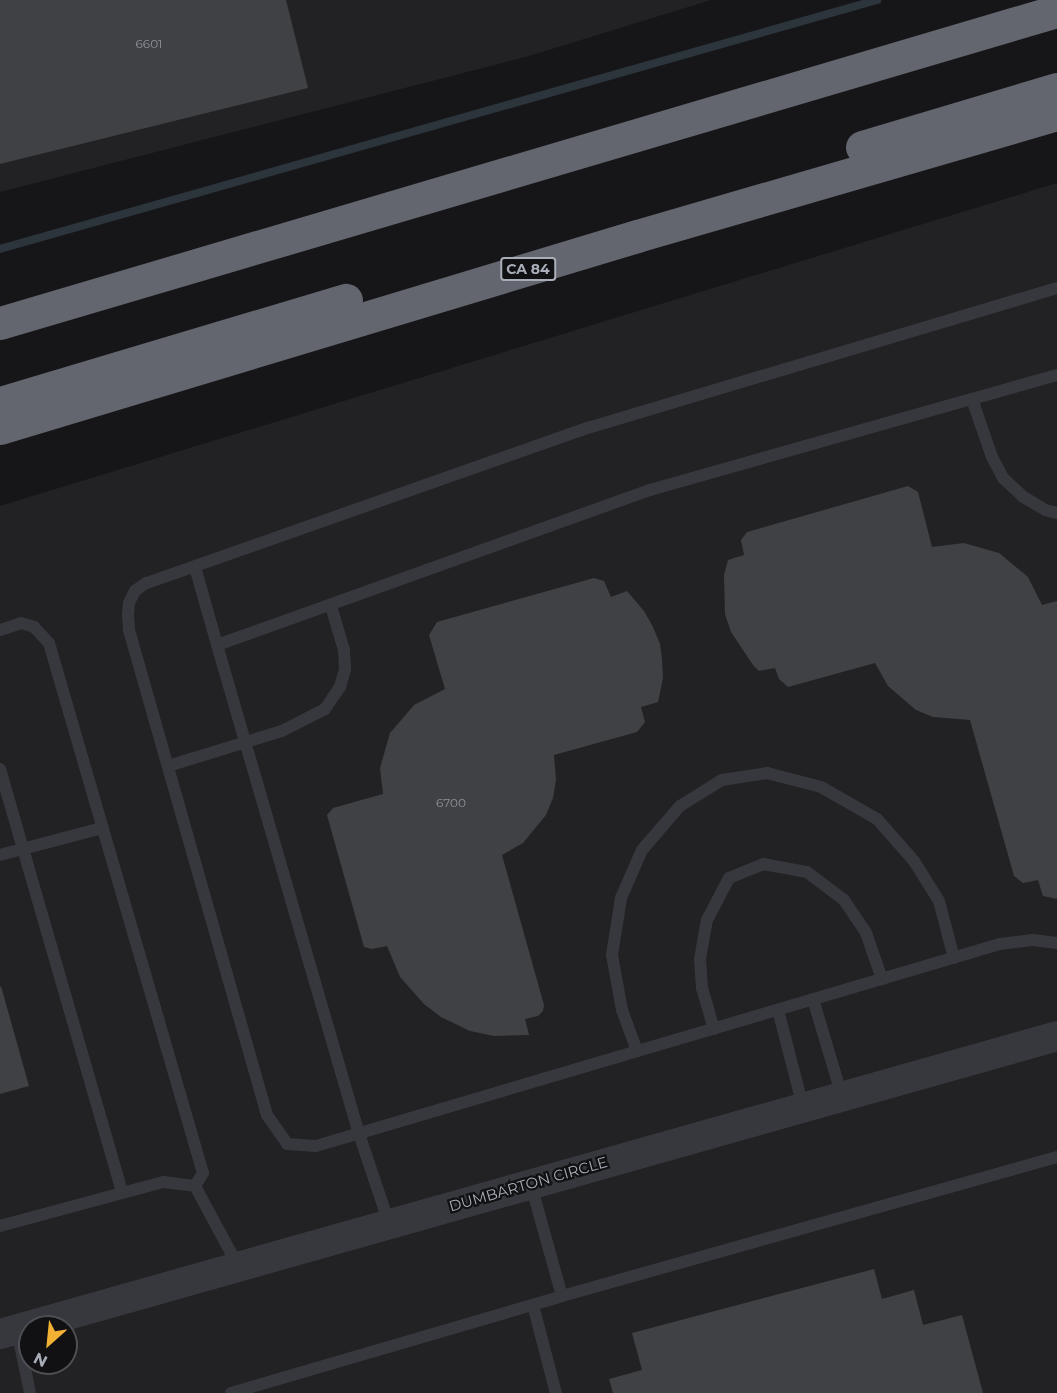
<!DOCTYPE html>
<style>
body{margin:0}
#map{position:relative;width:1057px;height:1393px;overflow:hidden;background:#161618;font-family:Montserrat,sans-serif}
div>[style]{position:absolute}
.built>*{inset:0;background:#222225}
.stream>*{height:8px;margin:-4px;padding:0 4px;transform-origin:4px;border-radius:4px;background:#2c353c}
.building>*{inset:0;background:#404145}
.service>*{height:12px;margin:-6px;padding:0 6px;transform-origin:6px;border-radius:6px;background:#37383d}
.tertiary>*{height:30px;margin:-15px;padding:0 15px;transform-origin:15px;border-radius:15px;background:#37383d}
.motorway>*{height:33px;margin:-16.5px;padding:0 16.5px;transform-origin:16.5px;border-radius:16.5px;background:#63666e}
span{translate:-50% -50%;white-space:nowrap;text-align:center;line-height:1.15;-webkit-text-stroke:4.5px #111113;paint-order:stroke}
.number-label{font-size:12px;color:#8e929b}
.number-label span{-webkit-text-stroke-width:0}
.shield-label span{padding:2px 4px;background:#111113;border:2px solid;border-radius:4px;-webkit-text-stroke-width:0}
.shield-label{font-size:14px;color:#a8adb8;font-weight:700}
.street-label{font-size:15px;color:#a8adb8}
.north{position:absolute;left:18px;top:1315px;width:60px;height:60px;box-sizing:border-box;background:#111113;border:2px solid #4d4f55;border-radius:50%;rotate:207deg;font-size:16px;font-weight:700;line-height:24px;text-align:center;color:#a8adb8}
.north::after{content:'';display:block;margin:auto;width:21px;height:27px;background:#f2b134;clip-path:polygon(50% 0,100% 100%,50% 72%,0 100%)}
</style>
<div id="map">
<div class="built">
<div style="clip-path:polygon(0 0,711px 0,529px 56px,0 192px)"></div>
<div style="clip-path:polygon(evenodd,1057px 183px,1057px 1393px,0 1393px,0 506px,1057px 183px,30px 1327px,66px 1327px,66px 1363px,30px 1363px,30px 1327px)"></div>
</div>
<div class="stream">
<div style="left:0;top:249px;width:912px;rotate:-15.85deg"></div>
</div>
<div class="building">
<div style="clip-path:polygon(0 0,286px 0,308px 88px,0 164px)"></div>
<div style="clip-path:polygon(908px 486px,918px 492px,932px 547px,964px 543px,999px 553px,1028px 577px,1042px 605px,1057px 601px,1057px 899px,1043px 896px,1038px 880px,1023px 883px,1014px 876px,970px 720px,933px 717px,916px 710px,888px 686px,875px 663px,788px 687px,779px 679px,775px 668px,759px 671px,753px 665px,731px 632px,725px 614px,724px 575px,728px 560px,744px 555px,741px 540px,747px 532px)"></div>
<div style="clip-path:polygon(594px 578px,604px 581px,611px 597px,627px 591px,644px 611px,653px 627px,660px 644px,662px 659px,663px 678px,658px 702px,641px 707px,645px 722px,637px 732px,554px 755px,556px 780px,553px 798px,546px 815px,523px 843px,502px 855px,544px 1005px,543px 1011px,538px 1016px,525px 1019px,529px 1035px,494px 1036px,470px 1031px,441px 1017px,424px 1004px,400px 977px,387px 946px,372px 949px,364px 947px,327px 815px,333px 808px,383px 794px,380px 768px,390px 733px,414px 705px,445px 689px,429px 635px,437px 622px)"></div>
<div style="clip-path:polygon(1px 986px,29px 1086px,0 1094px,0 987px)"></div>
<div style="clip-path:polygon(874px 1269px,882px 1299px,914px 1290px,923px 1325px,962px 1315px,983px 1393px,613px 1393px,609px 1379px,642px 1370px,632px 1333px)"></div>
</div>
<div class="service">
<div style="left:1057px;top:288px;width:487px;rotate:163.4deg"></div>
<div style="left:590px;top:427px;width:471px;rotate:160.6deg"></div>
<div style="left:146px;top:583px;width:14px;rotate:144deg"></div>
<div style="left:135px;top:591px;width:13px;rotate:117deg"></div>
<div style="left:129px;top:603px;width:12px;rotate:95deg"></div>
<div style="left:128px;top:615px;width:15px;rotate:86deg"></div>
<div style="left:129px;top:630px;width:504px;rotate:74.12deg"></div>
<div style="left:267px;top:1115px;width:35px;rotate:55deg"></div>
<div style="left:287px;top:1144px;width:29px;rotate:4deg"></div>
<div style="left:316px;top:1146px;width:713px;rotate:-16.45deg"></div>
<div style="left:1000px;top:944px;width:33px;rotate:-7deg"></div>
<div style="left:1033px;top:940px;width:24px;rotate:7deg"></div>
<div style="left:972px;top:399px;width:88px;rotate:-15.8deg"></div>
<div style="left:195px;top:567px;width:81px;rotate:74.2deg"></div>
<div style="left:0;top:630px;width:22px;rotate:-18deg"></div>
<div style="left:21px;top:623px;width:14px;rotate:17deg"></div>
<div style="left:34px;top:627px;width:22px;rotate:47deg"></div>
<div style="left:49px;top:643px;width:552px;rotate:73.8deg"></div>
<div style="left:203px;top:1173px;width:15px;rotate:122deg"></div>
<div style="left:168px;top:766px;width:119px;rotate:-17.1deg"></div>
<div style="left:282px;top:731px;width:48px;rotate:-27.1deg"></div>
<div style="left:325px;top:709px;width:27px;rotate:-56deg"></div>
<div style="left:340px;top:687px;width:19px;rotate:-74deg"></div>
<div style="left:345px;top:669px;width:19px;rotate:-93deg"></div>
<div style="left:344px;top:650px;width:46px;rotate:-106.5deg"></div>
<div style="left:0;top:769px;width:440px;rotate:73.9deg"></div>
<div style="left:0;top:855px;width:106px;rotate:-14.8deg"></div>
<div style="left:813px;top:999px;width:101px;rotate:73.4deg"></div>
<div style="left:778px;top:1010px;width:100px;rotate:75.5deg"></div>
<div style="left:714px;top:1029px;width:43px;rotate:-106.3deg"></div>
<div style="left:702px;top:988px;width:29px;rotate:-94deg"></div>
<div style="left:700px;top:959px;width:40px;rotate:-80deg"></div>
<div style="left:707px;top:920px;width:47px;rotate:-62.4deg"></div>
<div style="left:729px;top:878px;width:37px;rotate:-22deg"></div>
<div style="left:763px;top:864px;width:45px;rotate:10.3deg"></div>
<div style="left:807px;top:872px;width:46px;rotate:37.1deg"></div>
<div style="left:844px;top:900px;width:40px;rotate:56deg"></div>
<div style="left:866px;top:933px;width:49px;rotate:70.8deg"></div>
<div style="left:637px;top:1051px;width:44px;rotate:-110.1deg"></div>
<div style="left:622px;top:1010px;width:56px;rotate:-100.3deg"></div>
<div style="left:612px;top:955px;width:58px;rotate:-81deg"></div>
<div style="left:621px;top:898px;width:52px;rotate:-66.4deg"></div>
<div style="left:642px;top:850px;width:58px;rotate:-49.2deg"></div>
<div style="left:680px;top:806px;width:49px;rotate:-31.8deg"></div>
<div style="left:722px;top:780px;width:46px;rotate:-8.8deg"></div>
<div style="left:767px;top:773px;width:56px;rotate:14.5deg"></div>
<div style="left:821px;top:787px;width:64px;rotate:29.7deg"></div>
<div style="left:877px;top:819px;width:56px;rotate:48.6deg"></div>
<div style="left:914px;top:861px;width:47px;rotate:58deg"></div>
<div style="left:939px;top:901px;width:59px;rotate:75.3deg"></div>
<div style="left:531px;top:1185px;width:115px;rotate:74.4deg"></div>
<div style="left:389px;top:1223px;width:94px;rotate:-108.6deg"></div>
<div style="left:359px;top:1134px;width:509px;rotate:-106.19deg"></div>
<div style="left:217px;top:645px;width:460px;rotate:-19.7deg"></div>
<div style="left:650px;top:490px;width:335px;rotate:-15.8deg"></div>
<div style="left:972px;top:399px;width:61px;rotate:71deg"></div>
<div style="left:992px;top:457px;width:24px;rotate:62deg"></div>
<div style="left:1003px;top:478px;width:26px;rotate:43deg"></div>
<div style="left:1022px;top:496px;width:27px;rotate:31deg"></div>
<div style="left:1045px;top:510px;width:12px;rotate:14deg"></div>
<div style="left:0;top:1226px;width:169px;rotate:-15.1deg"></div>
<div style="left:163px;top:1182px;width:32px;rotate:7deg"></div>
<div style="left:195px;top:1186px;width:91px;rotate:61.7deg"></div>
<div style="left:533px;top:1305px;width:91px;rotate:75.4deg"></div>
<div style="left:17px;top:1330px;width:64px;rotate:78.3deg"></div>
<div style="left:231px;top:1393px;width:345px;rotate:-16.3deg"></div>
<div style="left:562px;top:1296px;width:514px;rotate:-15.69deg"></div>
</div>
<div class="tertiary">
<div style="left:0;top:1334px;width:1098px;rotate:-15.74deg"></div>
</div>
<div class="motorway">
<div style="left:862px;top:147px;width:203px;rotate:-16.6deg"></div>
<div style="left:0;top:323px;width:1102px;rotate:-16.45deg"></div>
<div style="left:0;top:403px;width:361px;rotate:-16.6deg"></div>
<div style="left:0;top:428px;width:665px;rotate:-16.77deg"></div>
<div style="left:637px;top:236px;width:437px;rotate:-16.2deg"></div>
</div>
<div class="number-label">
<span style="left:149px;top:44px">6601</span>
<span style="left:451px;top:803px">6700</span>
</div>
<div class="shield-label">
<span style="left:528px;top:269px">CA 84</span>
</div>
<div class="street-label">
<span style="left:528px;top:1184px;rotate:-16deg">DUMBARTON CIRCLE</span>
</div>
<div class="north">N</div>
</div>
